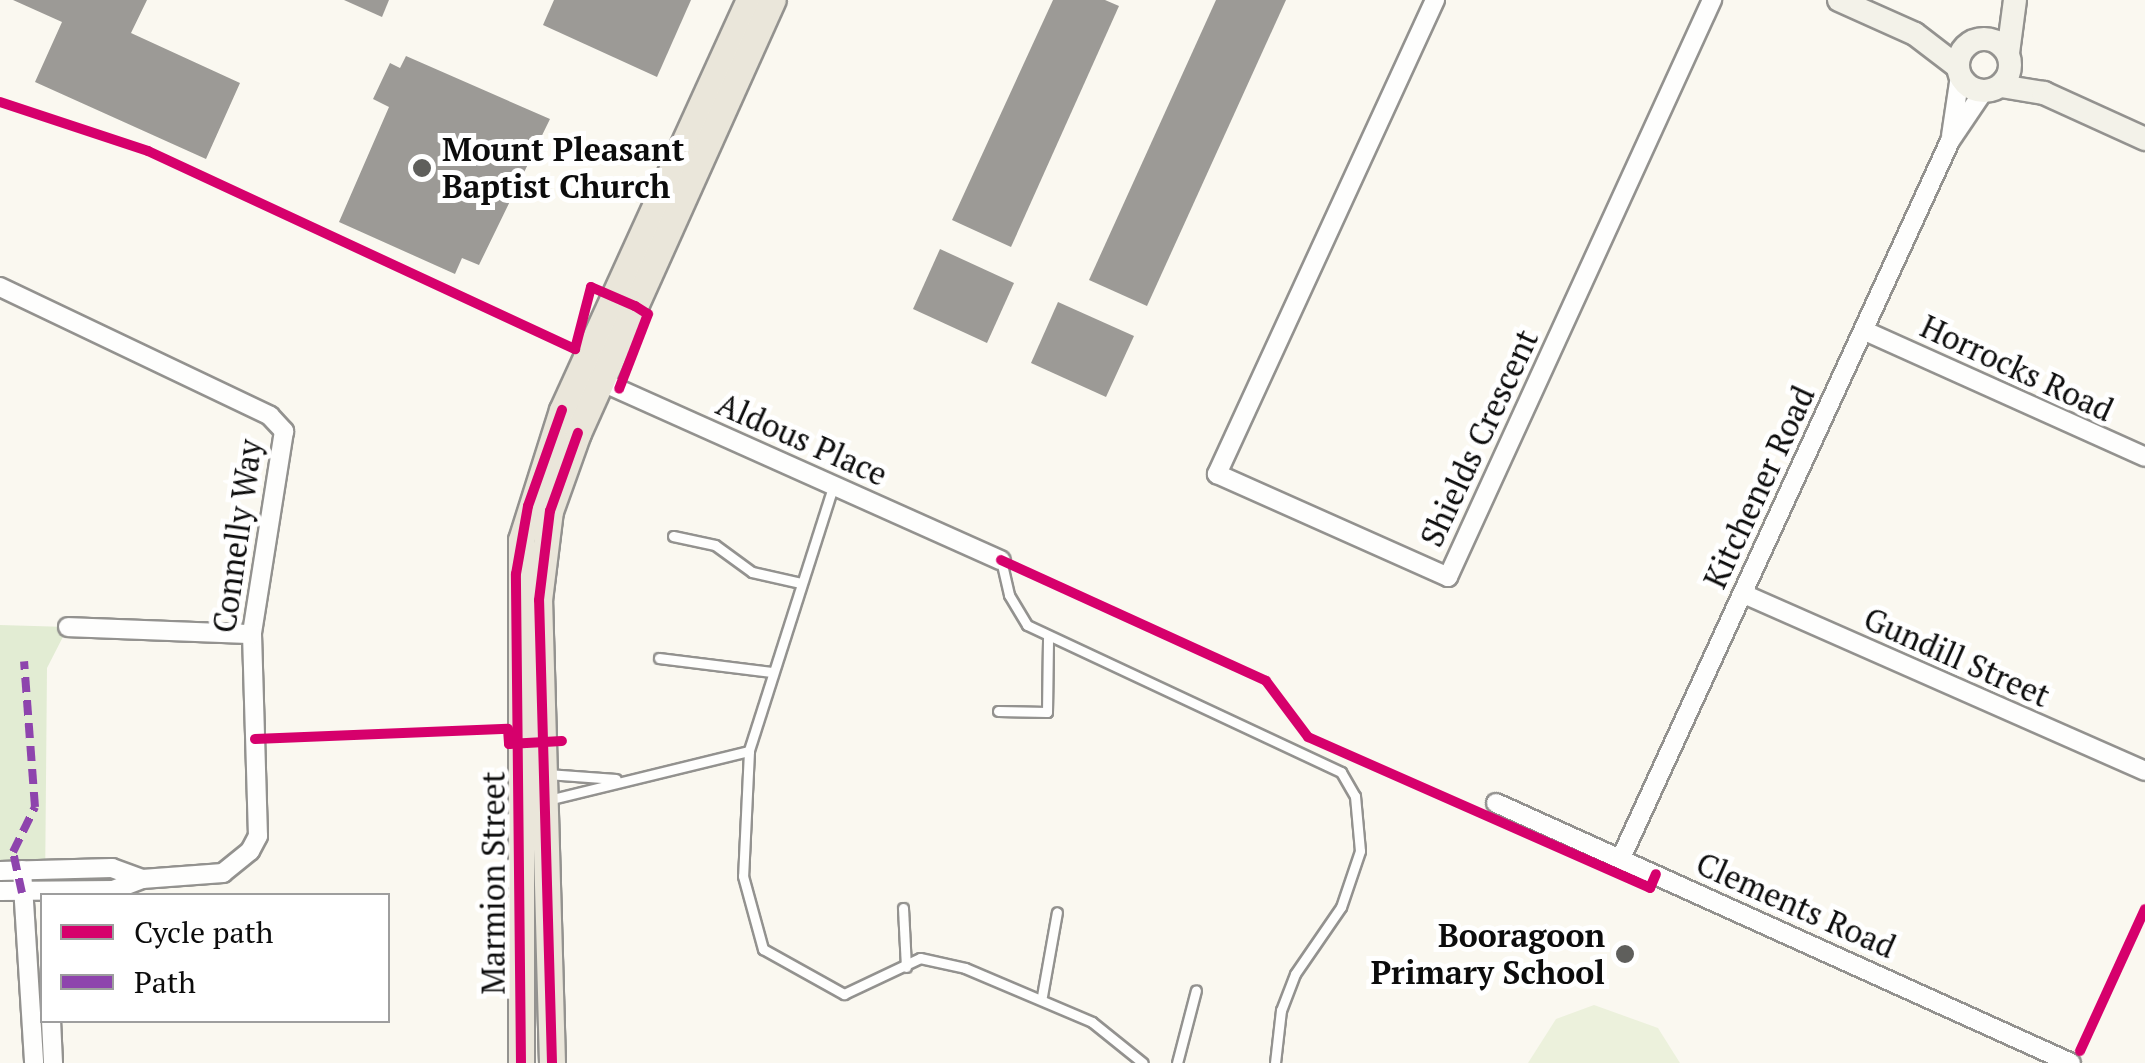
<!DOCTYPE html>
<style>
body{margin:0}
#map{position:relative;width:2145px;height:1063px;overflow:hidden;background:#faf8f0;font-family:"PT Serif",serif}
div>[style]{position:absolute}
.green>*{inset:0;background:#e2ecd3}
.pitch>*{inset:0;background:#ecf1dc}
.building>*{inset:0;background:#9c9a96}
.roads{filter:drop-shadow(2px 0 #93928f) drop-shadow(-2px 0 #93928f) drop-shadow(0 2px #93928f) drop-shadow(0 -2px #93928f)}
.lane>*{height:9px;margin:-4.5px;padding:0 4.5px;transform-origin:4.5px;border-radius:4.5px;background:#fefefd}
.street>*{height:18px;margin:-9px;padding:0 9px;transform-origin:9px;border-radius:9px;background:#fefefd}
.secondary>*{height:22px;margin:-11px;padding:0 11px;transform-origin:11px;border-radius:11px;background:#f3f2e9}
.secondary>.ring{margin:-11px;padding:0;box-sizing:content-box;background:none;border:22px solid #f3f2e9;border-radius:50%}
.primary>*{height:25px;margin:-12.5px;padding:0 12.5px;transform-origin:12.5px;border-radius:12.5px;background:#eae6da}
.quiet>*{height:8px;margin-top:-4px;transform-origin:0;background:repeating-linear-gradient(90deg,#8e44ad 0 15px,transparent 0 23px)}
.cycleway>*{height:10px;margin:-5px;padding:0 5px;transform-origin:5px;border-radius:5px;background:#d6006c}
.dots>*{width:28px;height:28px;translate:-50% -50%;box-sizing:border-box;border:5px solid #fff;border-radius:50%}
span{translate:-50% -50%;white-space:nowrap;text-align:center;line-height:1.15;-webkit-text-stroke:10px #fff;paint-order:stroke}
.poi-label{font-size:32px;color:#0c0c0c;font-weight:700}
.left{translate:0 -50%;text-align:left}
.right{translate:-100% -50%;text-align:right}
.street-label{font-size:32px;color:#0c0c0c}
.legend{position:absolute;left:40px;top:893px;width:350px;height:130px;box-sizing:border-box;background:#fff;border:2px solid #9e9e9e;margin:0;padding:12px 18px;list-style:none;font-size:30px;color:#0c0c0c}
.legend li{display:flex;align-items:center;gap:20px;height:50px}
.legend b{width:50px;border:2px solid #9e9e9e}
</style>
<div id="map">
<div class="green">
<div style="clip-path:polygon(0 625px,68px 627px,47px 668px,45px 893px,0 890px)"></div>
</div>
<div class="pitch">
<div style="clip-path:polygon(1594px 1005px,1658px 1028px,1680px 1063px,1528px 1063px,1556px 1019px)"></div>
</div>
<div class="building">
<div style="clip-path:polygon(13px 0,147px 0,131px 33px,240px 83px,206px 159px,35px 82px,62px 22px)"></div>
<div style="clip-path:polygon(344px 0,389px 0,382px 17px)"></div>
<div style="clip-path:polygon(554px 0,691px 0,657px 77px,543px 25px)"></div>
<div style="clip-path:polygon(1053px 0,1105px 0,1119px 6px,1011px 247px,952px 220px)"></div>
<div style="clip-path:polygon(1216px 0,1286px 0,1147px 306px,1089px 280px)"></div>
<div style="clip-path:polygon(406px 56px,550px 119px,479px 265px,462px 258px,455px 274px,339px 222px,389px 107px,373px 99px,390px 63px,400px 68px)"></div>
<div style="clip-path:polygon(940px 249px,1014px 283px,987px 343px,913px 309px)"></div>
<div style="clip-path:polygon(1058px 302px,1134px 336px,1106px 397px,1031px 363px)"></div>
</div>
<div class="roads">
<div class="lane">
<div style="left:833px;top:487px;width:277px;rotate:107.7deg"></div>
<div style="left:749px;top:751px;width:125px;rotate:92.7deg"></div>
<div style="left:743px;top:876px;width:76px;rotate:74.7deg"></div>
<div style="left:763px;top:949px;width:93px;rotate:29.1deg"></div>
<div style="left:844px;top:994px;width:84px;rotate:-25.3deg"></div>
<div style="left:920px;top:958px;width:46px;rotate:12.5deg"></div>
<div style="left:965px;top:968px;width:138px;rotate:23deg"></div>
<div style="left:1092px;top:1022px;width:65px;rotate:38.8deg"></div>
<div style="left:673px;top:536px;width:43px;rotate:12.1deg"></div>
<div style="left:715px;top:545px;width:46px;rotate:36.1deg"></div>
<div style="left:752px;top:572px;width:50px;rotate:12.7deg"></div>
<div style="left:1001px;top:560px;width:36px;rotate:77deg"></div>
<div style="left:1009px;top:595px;width:35px;rotate:59deg"></div>
<div style="left:1027px;top:625px;width:347px;rotate:25.1deg"></div>
<div style="left:1341px;top:772px;width:28px;rotate:60deg"></div>
<div style="left:1355px;top:796px;width:55px;rotate:84.8deg"></div>
<div style="left:1360px;top:851px;width:59px;rotate:108.7deg"></div>
<div style="left:1341px;top:907px;width:81px;rotate:124.5deg"></div>
<div style="left:1295px;top:974px;width:39px;rotate:111deg"></div>
<div style="left:1281px;top:1010px;width:53px;rotate:96.5deg"></div>
<div style="left:659px;top:658px;width:113px;rotate:7.1deg"></div>
<div style="left:998px;top:711px;width:49px;rotate:1.2deg"></div>
<div style="left:1047px;top:712px;width:75px;rotate:-89.2deg"></div>
<div style="left:547px;top:774px;width:69px;rotate:4.1deg"></div>
<div style="left:548px;top:800px;width:207px;rotate:-13.7deg"></div>
<div style="left:903px;top:908px;width:59px;rotate:87.1deg"></div>
<div style="left:1042px;top:996px;width:85px;rotate:-79.9deg"></div>
<div style="left:1177px;top:1063px;width:75px;rotate:-75.4deg"></div>
</div>
<div class="street">
<div style="left:1435px;top:0;width:522px;rotate:114.7deg"></div>
<div style="left:1217px;top:474px;width:253px;rotate:24deg"></div>
<div style="left:1448px;top:577px;width:635px;rotate:-65.41deg"></div>
<div style="left:1951px;top:136px;width:61px;rotate:-81.5deg"></div>
<div style="left:0;top:287px;width:299px;rotate:25.5deg"></div>
<div style="left:270px;top:416px;width:21px;rotate:47deg"></div>
<div style="left:284px;top:431px;width:206px;rotate:99deg"></div>
<div style="left:252px;top:634px;width:202px;rotate:88.3deg"></div>
<div style="left:258px;top:836px;width:17px;rotate:118deg"></div>
<div style="left:250px;top:851px;width:35px;rotate:141deg"></div>
<div style="left:223px;top:873px;width:81px;rotate:175.8deg"></div>
<div style="left:142px;top:879px;width:30px;rotate:159deg"></div>
<div style="left:114px;top:890px;width:114px;rotate:179.5deg"></div>
<div style="left:1865px;top:331px;width:307px;rotate:24.2deg"></div>
<div style="left:591px;top:377px;width:449px;rotate:24.1deg"></div>
<div style="left:1746px;top:595px;width:436px;rotate:23.8deg"></div>
<div style="left:68px;top:627px;width:184px;rotate:2.2deg"></div>
<div style="left:1496px;top:803px;width:631px;rotate:24.33deg"></div>
<div style="left:1621px;top:858px;width:789px;rotate:-65.35deg"></div>
<div style="left:1950px;top:141px;width:59px;rotate:-56deg"></div>
<div style="left:22px;top:870px;width:193px;rotate:86.4deg"></div>
<div style="left:0;top:871px;width:112px;rotate:-1.5deg"></div>
<div style="left:112px;top:868px;width:32px;rotate:20deg"></div>
<div style="left:51px;top:1020px;width:43px;rotate:87.3deg"></div>
</div>
<div class="secondary">
<div style="left:1839px;top:0;width:83px;rotate:24.1deg"></div>
<div style="left:1915px;top:34px;width:54px;rotate:37.5deg"></div>
<div class="ring" style="left:1958px;top:39px;width:30px;height:30px"></div>
<div style="left:2008px;top:53px;width:53px;rotate:-82.5deg"></div>
<div style="left:2001px;top:86px;width:44px;rotate:9.2deg"></div>
<div style="left:2044px;top:93px;width:111px;rotate:24.5deg"></div>
</div>
<div class="primary">
<div style="left:521px;top:1063px;width:523px;rotate:-90deg"></div>
<div style="left:521px;top:540px;width:136px;rotate:-72.5deg"></div>
<div style="left:562px;top:410px;width:451px;rotate:-65.5deg"></div>
<div style="left:552px;top:1063px;width:463px;rotate:-91.6deg"></div>
<div style="left:539px;top:600px;width:90px;rotate:-83deg"></div>
<div style="left:550px;top:511px;width:83px;rotate:-70.3deg"></div>
<div style="left:578px;top:433px;width:475px;rotate:-65.8deg"></div>
</div>
</div>
<div class="quiet">
<div style="left:22px;top:893px;width:42px;rotate:-102.4deg"></div>
<div style="left:13px;top:852px;width:50px;rotate:-63.9deg"></div>
<div style="left:35px;top:807px;width:146px;rotate:-94.3deg"></div>
</div>
<div class="cycleway">
<div style="left:0;top:102px;width:156px;rotate:18.3deg"></div>
<div style="left:148px;top:151px;width:471px;rotate:24.9deg"></div>
<div style="left:575px;top:349px;width:64px;rotate:-75.5deg"></div>
<div style="left:591px;top:287px;width:48px;rotate:23.4deg"></div>
<div style="left:635px;top:306px;width:15px;rotate:32deg"></div>
<div style="left:648px;top:314px;width:80px;rotate:111.1deg"></div>
<div style="left:1001px;top:560px;width:291px;rotate:24.5deg"></div>
<div style="left:1266px;top:681px;width:70px;rotate:53.1deg"></div>
<div style="left:1308px;top:737px;width:374px;rotate:23.8deg"></div>
<div style="left:1650px;top:888px;width:15px;rotate:-67deg"></div>
<div style="left:255px;top:739px;width:253px;rotate:-2.3deg"></div>
<div style="left:508px;top:729px;width:15px;rotate:86deg"></div>
<div style="left:509px;top:744px;width:53px;rotate:-3.2deg"></div>
<div style="left:2080px;top:1051px;width:156px;rotate:-65.4deg"></div>
<div style="left:521px;top:1063px;width:489px;rotate:-90.6deg"></div>
<div style="left:516px;top:574px;width:69px;rotate:-80deg"></div>
<div style="left:528px;top:506px;width:102px;rotate:-70.5deg"></div>
<div style="left:552px;top:1063px;width:463px;rotate:-91.6deg"></div>
<div style="left:539px;top:600px;width:90px;rotate:-83deg"></div>
<div style="left:550px;top:511px;width:83px;rotate:-70.3deg"></div>
</div>
<div class="dots">
<div style="left:422px;top:168px;background:#5f5f5c"></div>
<div style="left:1625px;top:954px;background:#5f5f5c"></div>
</div>
<div class="poi-label">
<span class="left" style="left:442px;top:168px">Mount Pleasant<br>Baptist Church</span>
<span class="right" style="left:1605px;top:954px">Booragoon<br>Primary School</span>
</div>
<div class="street-label">
<span style="left:2017px;top:368px;rotate:25deg">Horrocks Road</span>
<span style="left:1479px;top:438px;rotate:-65deg">Shields Crescent</span>
<span style="left:802px;top:439px;rotate:24deg">Aldous Place</span>
<span style="left:1759px;top:487px;rotate:-65deg">Kitchener Road</span>
<span style="left:237px;top:536px;rotate:-82deg">Connelly Way</span>
<span style="left:1957px;top:657px;rotate:24deg">Gundill Street</span>
<span style="left:493px;top:883px;rotate:-90deg">Marmion Street</span>
<span style="left:1796px;top:905px;rotate:24deg">Clements Road</span>
</div>
<ul class="legend">
<li><b style="height:12px;background:#d6006c"></b>Cycle path</li>
<li><b style="height:12px;background:#8e44ad"></b>Path</li>
</ul>
</div>
